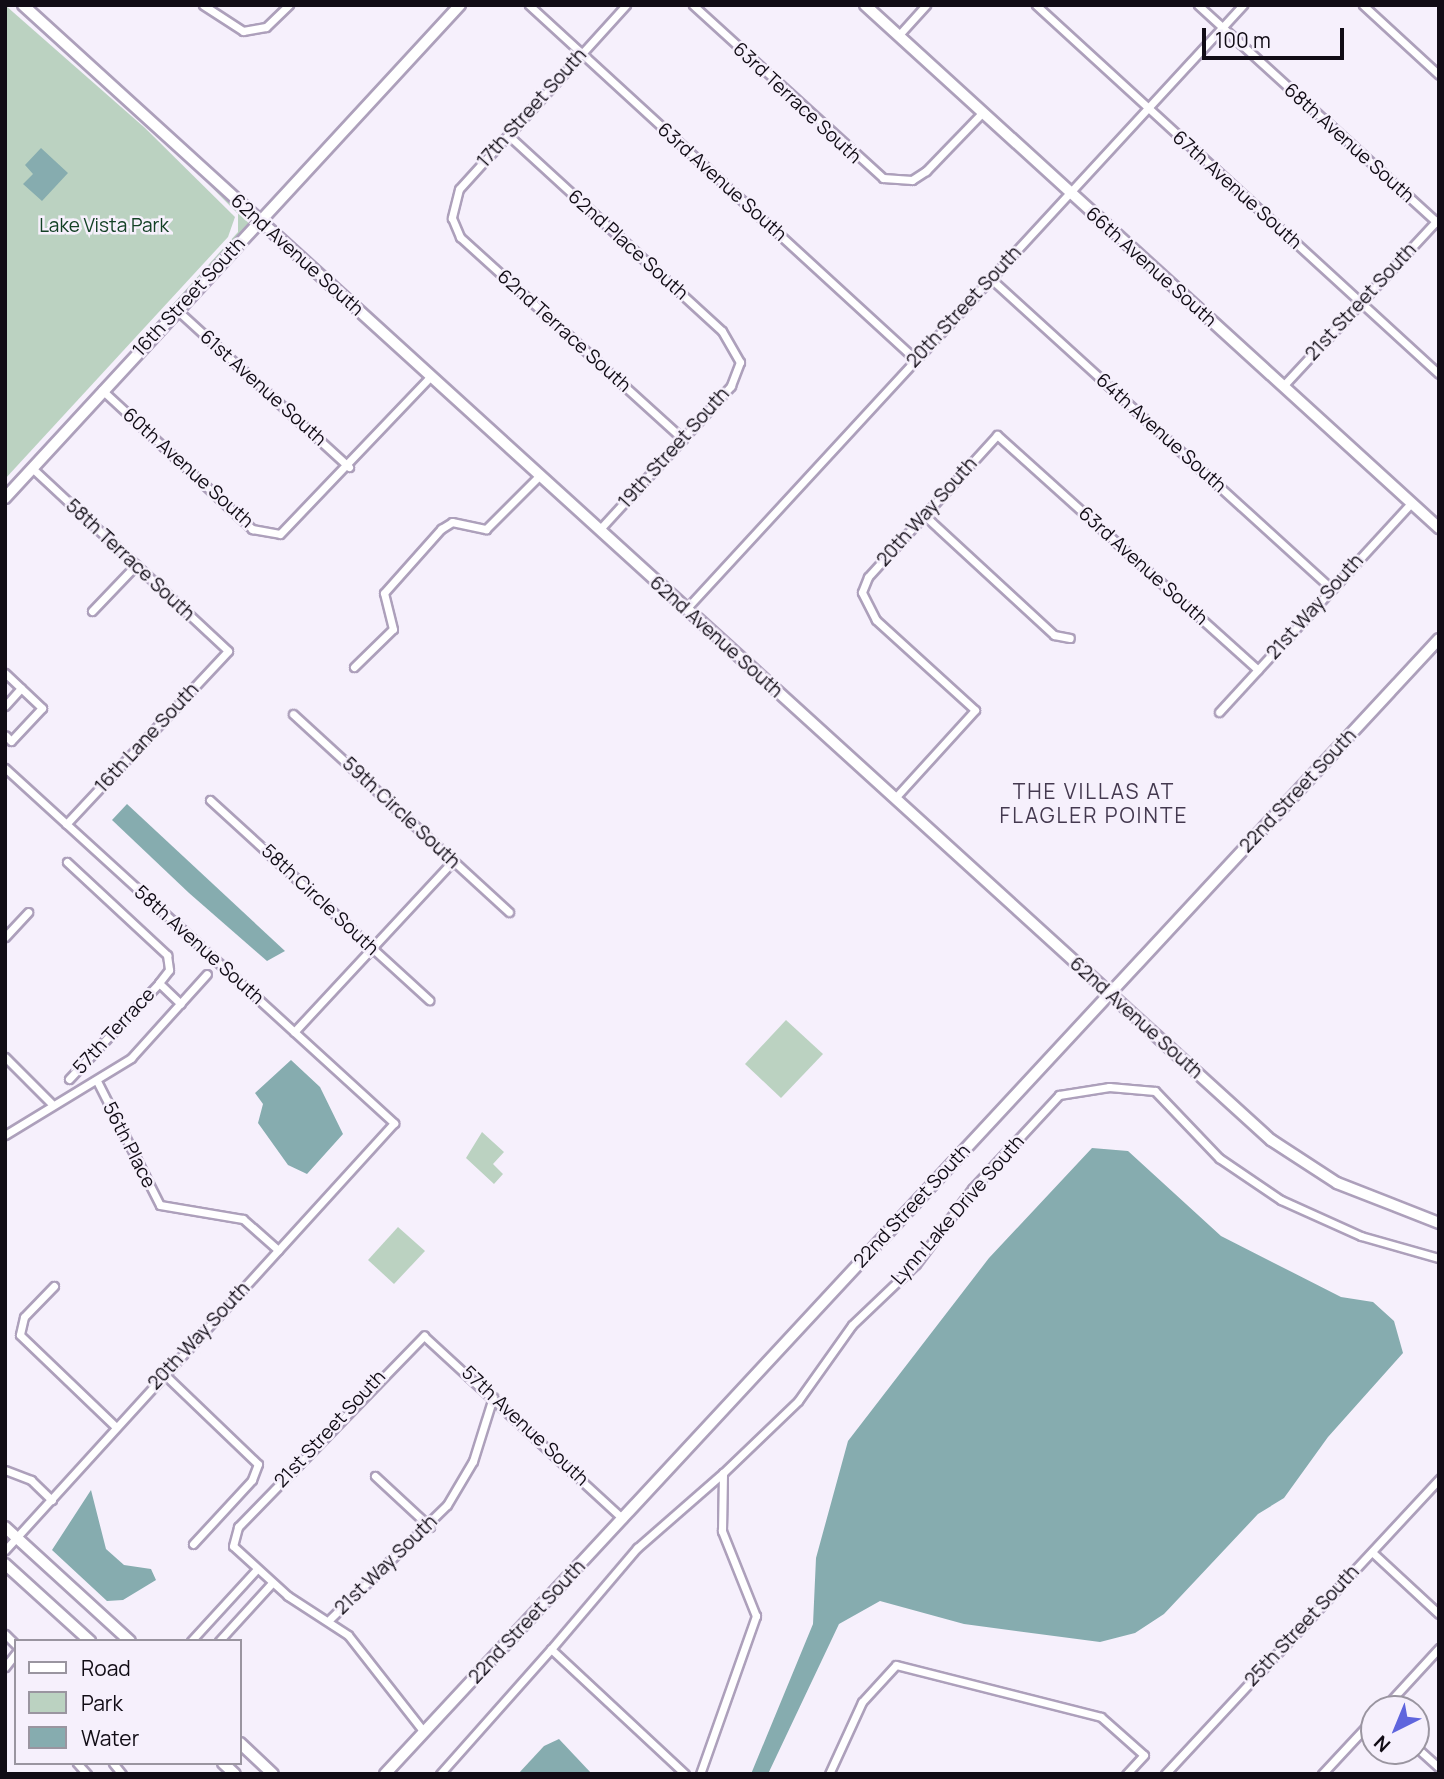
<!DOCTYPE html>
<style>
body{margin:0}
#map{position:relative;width:1444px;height:1779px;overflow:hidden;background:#f6f0fc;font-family:Manrope,sans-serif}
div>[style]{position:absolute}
.green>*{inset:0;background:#bbd2c1}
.water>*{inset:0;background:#86acaf}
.roads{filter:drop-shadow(2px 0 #ada0bb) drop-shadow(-2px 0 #ada0bb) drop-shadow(0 2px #ada0bb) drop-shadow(0 -2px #ada0bb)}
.street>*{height:7px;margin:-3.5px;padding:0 3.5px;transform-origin:3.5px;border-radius:3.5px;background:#fff}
.secondary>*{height:10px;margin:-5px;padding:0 5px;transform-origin:5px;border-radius:5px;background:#fff}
span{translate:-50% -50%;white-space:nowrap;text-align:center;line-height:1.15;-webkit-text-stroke:5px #f6f0fc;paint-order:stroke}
.street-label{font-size:19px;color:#110c15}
.park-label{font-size:19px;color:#134125}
.neighbourhood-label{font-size:21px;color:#44394f;letter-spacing:2px}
.frame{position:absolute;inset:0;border:7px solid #110c15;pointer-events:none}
.legend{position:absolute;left:14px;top:1639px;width:228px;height:126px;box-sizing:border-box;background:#f6f0fc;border:2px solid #9a95a0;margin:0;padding:9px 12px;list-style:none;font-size:21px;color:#110c15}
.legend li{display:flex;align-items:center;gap:14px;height:35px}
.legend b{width:35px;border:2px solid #9a95a0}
.north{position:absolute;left:1360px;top:1695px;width:70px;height:70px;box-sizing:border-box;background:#f6f0fc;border:2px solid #9a95a0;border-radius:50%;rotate:223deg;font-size:19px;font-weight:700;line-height:28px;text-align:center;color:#110c15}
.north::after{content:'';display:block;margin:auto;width:24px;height:32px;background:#5f65dd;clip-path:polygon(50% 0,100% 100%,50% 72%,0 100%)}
.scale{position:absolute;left:1202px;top:28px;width:142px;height:32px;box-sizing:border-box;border:4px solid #110c15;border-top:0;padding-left:9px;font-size:21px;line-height:24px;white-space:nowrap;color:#110c15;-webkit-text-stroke:5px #f6f0fc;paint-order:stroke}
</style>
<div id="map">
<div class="green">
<div style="clip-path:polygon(5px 5px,145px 128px,235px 217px,228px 237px,5px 479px)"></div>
<div style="clip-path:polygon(176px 151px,253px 222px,5px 490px,238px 232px,238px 214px)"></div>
<div style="clip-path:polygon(786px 1020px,823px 1054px,781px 1098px,745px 1064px)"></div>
<div style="clip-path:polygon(482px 1132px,504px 1152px,493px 1164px,503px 1174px,494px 1184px,466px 1158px)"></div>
<div style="clip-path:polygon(398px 1227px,425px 1251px,394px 1284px,368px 1260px)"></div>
</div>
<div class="water">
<div style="clip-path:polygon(41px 148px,68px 173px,42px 201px,23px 184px,33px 174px,25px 165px)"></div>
<div style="clip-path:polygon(127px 804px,285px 951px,267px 961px,189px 893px,112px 820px)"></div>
<div style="clip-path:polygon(291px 1060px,320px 1087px,343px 1134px,307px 1174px,288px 1165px,258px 1123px,263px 1104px,255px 1093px)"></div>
<div style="clip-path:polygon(1092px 1148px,1128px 1151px,1221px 1236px,1341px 1297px,1373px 1302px,1394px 1321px,1403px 1353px,1328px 1437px,1284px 1498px,1258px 1514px,1164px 1614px,1135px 1633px,1100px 1642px,964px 1624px,880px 1601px,839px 1624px,768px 1774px,751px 1774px,813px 1624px,816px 1558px,848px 1441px,989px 1258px)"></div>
<div style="clip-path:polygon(91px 1490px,106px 1549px,124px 1565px,151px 1569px,156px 1580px,123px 1600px,107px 1601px,52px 1550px)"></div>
<div style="clip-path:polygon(559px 1739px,592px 1774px,518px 1774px,544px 1746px)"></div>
</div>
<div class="roads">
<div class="street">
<div style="left:203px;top:5px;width:48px;rotate:33deg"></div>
<div style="left:243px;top:31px;width:23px;rotate:-10deg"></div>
<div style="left:266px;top:27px;width:32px;rotate:-44deg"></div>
<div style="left:529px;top:5px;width:524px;rotate:42.52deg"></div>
<div style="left:626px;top:5px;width:248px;rotate:132.2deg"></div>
<div style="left:459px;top:189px;width:30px;rotate:104deg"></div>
<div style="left:452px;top:218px;width:21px;rotate:67deg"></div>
<div style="left:460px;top:237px;width:301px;rotate:42.2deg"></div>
<div style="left:693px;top:5px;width:257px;rotate:42.3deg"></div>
<div style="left:883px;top:178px;width:29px;rotate:4deg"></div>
<div style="left:912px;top:180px;width:17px;rotate:-33deg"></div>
<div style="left:926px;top:171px;width:79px;rotate:-46deg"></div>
<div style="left:1036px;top:5px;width:546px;rotate:42.48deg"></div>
<div style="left:1198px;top:5px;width:326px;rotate:42.3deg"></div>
<div style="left:1363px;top:5px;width:103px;rotate:42.6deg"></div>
<div style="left:898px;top:36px;width:42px;rotate:-47.9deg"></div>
<div style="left:508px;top:135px;width:290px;rotate:42.5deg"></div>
<div style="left:722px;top:331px;width:36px;rotate:60deg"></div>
<div style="left:740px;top:362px;width:26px;rotate:111deg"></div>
<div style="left:731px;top:386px;width:195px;rotate:132.5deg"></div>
<div style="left:990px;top:278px;width:461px;rotate:42.3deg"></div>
<div style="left:177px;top:310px;width:233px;rotate:42.4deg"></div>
<div style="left:1283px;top:386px;width:226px;rotate:-47.1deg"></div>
<div style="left:102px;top:390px;width:205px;rotate:42.8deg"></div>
<div style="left:252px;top:529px;width:28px;rotate:10deg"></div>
<div style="left:280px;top:534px;width:219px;rotate:-46.3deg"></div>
<div style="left:32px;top:468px;width:268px;rotate:43deg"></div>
<div style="left:228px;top:651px;width:237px;rotate:133.1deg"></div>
<div style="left:924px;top:515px;width:177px;rotate:42.7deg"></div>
<div style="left:1054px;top:635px;width:16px;rotate:11deg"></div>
<div style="left:686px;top:609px;width:822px;rotate:-47.32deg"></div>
<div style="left:92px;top:611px;width:64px;rotate:-46.3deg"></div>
<div style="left:354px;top:667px;width:54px;rotate:-44.3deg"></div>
<div style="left:393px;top:629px;width:37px;rotate:-104deg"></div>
<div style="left:384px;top:593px;width:86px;rotate:-48.3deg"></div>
<div style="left:441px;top:529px;width:13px;rotate:-32deg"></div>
<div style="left:452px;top:522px;width:35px;rotate:12deg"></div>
<div style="left:486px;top:529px;width:75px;rotate:-45deg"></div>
<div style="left:5px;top:673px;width:51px;rotate:43.4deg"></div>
<div style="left:42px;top:708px;width:45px;rotate:133.2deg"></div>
<div style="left:11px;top:741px;width:8px;rotate:-135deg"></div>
<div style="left:5px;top:706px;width:24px;rotate:-48deg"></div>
<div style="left:1219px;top:712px;width:284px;rotate:-47.4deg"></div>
<div style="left:293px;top:714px;width:293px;rotate:42.5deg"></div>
<div style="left:5px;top:768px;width:527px;rotate:42.38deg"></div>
<div style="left:394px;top:1123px;width:578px;rotate:132.33deg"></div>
<div style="left:895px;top:798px;width:119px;rotate:-47.7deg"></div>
<div style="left:975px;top:710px;width:134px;rotate:-137.7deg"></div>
<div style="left:876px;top:620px;width:31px;rotate:-117deg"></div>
<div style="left:862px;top:592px;width:16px;rotate:-68deg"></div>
<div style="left:868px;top:577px;width:192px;rotate:-47.7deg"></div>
<div style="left:997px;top:435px;width:351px;rotate:42deg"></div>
<div style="left:210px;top:800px;width:297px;rotate:42.4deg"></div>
<div style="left:67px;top:862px;width:137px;rotate:42.9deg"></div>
<div style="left:167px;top:955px;width:15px;rotate:82deg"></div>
<div style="left:169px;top:970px;width:16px;rotate:128deg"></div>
<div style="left:5px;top:937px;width:34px;rotate:-47deg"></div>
<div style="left:294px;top:1032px;width:233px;rotate:-47.1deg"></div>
<div style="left:5px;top:1057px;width:65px;rotate:45deg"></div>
<div style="left:69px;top:1079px;width:132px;rotate:-46.8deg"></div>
<div style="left:159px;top:983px;width:30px;rotate:44deg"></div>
<div style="left:97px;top:1081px;width:139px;rotate:63.1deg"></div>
<div style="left:160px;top:1205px;width:84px;rotate:9.6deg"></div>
<div style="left:243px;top:1219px;width:47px;rotate:41.5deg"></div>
<div style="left:5px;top:1135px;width:148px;rotate:-31.4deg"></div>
<div style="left:131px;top:1058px;width:113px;rotate:-47.9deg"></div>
<div style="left:54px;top:1286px;width:43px;rotate:134.1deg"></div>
<div style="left:24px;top:1317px;width:18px;rotate:103deg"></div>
<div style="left:20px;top:1335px;width:132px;rotate:43.8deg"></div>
<div style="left:164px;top:1374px;width:130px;rotate:43.8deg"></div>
<div style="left:258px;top:1464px;width:17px;rotate:111deg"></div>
<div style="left:252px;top:1480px;width:87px;rotate:132.7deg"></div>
<div style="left:5px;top:1470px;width:28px;rotate:21deg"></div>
<div style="left:31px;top:1480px;width:29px;rotate:44deg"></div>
<div style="left:375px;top:1476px;width:75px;rotate:42.8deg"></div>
<div style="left:1372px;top:1552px;width:91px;rotate:42.8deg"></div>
<div style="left:330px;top:1619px;width:163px;rotate:-44.3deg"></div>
<div style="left:447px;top:1505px;width:51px;rotate:-59.4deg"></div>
<div style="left:473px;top:1461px;width:67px;rotate:-72.6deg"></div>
<div style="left:5px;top:1634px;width:16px;rotate:45deg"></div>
<div style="left:191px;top:1641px;width:98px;rotate:-47.5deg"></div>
<div style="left:219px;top:1641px;width:79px;rotate:-47.6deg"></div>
<div style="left:551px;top:1649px;width:133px;rotate:-49.6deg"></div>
<div style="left:637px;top:1548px;width:114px;rotate:-41.1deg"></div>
<div style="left:5px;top:1667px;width:18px;rotate:-52deg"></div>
<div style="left:1383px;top:1709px;width:83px;rotate:-47.4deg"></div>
<div style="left:424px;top:1732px;width:123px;rotate:-128.1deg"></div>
<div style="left:348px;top:1635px;width:72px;rotate:-147deg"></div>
<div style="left:288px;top:1596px;width:74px;rotate:-137.7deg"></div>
<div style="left:233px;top:1546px;width:20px;rotate:-75deg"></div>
<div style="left:238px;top:1527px;width:267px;rotate:-45.8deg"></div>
<div style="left:424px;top:1336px;width:270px;rotate:42.6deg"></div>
<div style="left:1416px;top:1747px;width:31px;rotate:42deg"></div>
<div style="left:77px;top:1763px;width:15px;rotate:48deg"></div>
<div style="left:113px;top:1763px;width:14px;rotate:51deg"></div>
<div style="left:440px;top:1774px;width:167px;rotate:-48.4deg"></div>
<div style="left:551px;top:1649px;width:183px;rotate:43deg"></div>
<div style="left:700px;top:1774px;width:168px;rotate:-70.5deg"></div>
<div style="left:756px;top:1616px;width:92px;rotate:-111.8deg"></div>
<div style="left:722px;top:1531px;width:58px;rotate:-89deg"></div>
<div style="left:723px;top:1473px;width:104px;rotate:-43.8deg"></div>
<div style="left:798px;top:1401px;width:93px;rotate:-54.6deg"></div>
<div style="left:852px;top:1325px;width:88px;rotate:-43.6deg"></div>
<div style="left:916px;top:1264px;width:94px;rotate:-53.3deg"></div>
<div style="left:972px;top:1189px;width:128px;rotate:-47.2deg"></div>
<div style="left:1059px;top:1095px;width:51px;rotate:-9.1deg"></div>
<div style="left:1109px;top:1087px;width:46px;rotate:5deg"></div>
<div style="left:1155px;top:1091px;width:93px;rotate:46.3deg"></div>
<div style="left:1219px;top:1158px;width:75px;rotate:34.1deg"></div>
<div style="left:1281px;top:1200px;width:88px;rotate:24.2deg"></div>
<div style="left:1361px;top:1236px;width:81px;rotate:15.8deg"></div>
<div style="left:829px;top:1774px;width:79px;rotate:-65.4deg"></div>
<div style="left:862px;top:1702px;width:50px;rotate:-47.4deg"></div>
<div style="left:896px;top:1665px;width:211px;rotate:14.2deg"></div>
<div style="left:1101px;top:1717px;width:57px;rotate:41.5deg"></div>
<div style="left:1144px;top:1755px;width:26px;rotate:133deg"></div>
<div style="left:1165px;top:1774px;width:403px;rotate:-47.1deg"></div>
<div style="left:1322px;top:1774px;width:76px;rotate:-47.1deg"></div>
</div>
<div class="secondary">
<div style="left:23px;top:5px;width:1687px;rotate:42.29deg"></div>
<div style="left:1271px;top:1140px;width:79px;rotate:33.1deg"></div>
<div style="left:1337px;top:1183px;width:110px;rotate:21.4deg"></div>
<div style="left:865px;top:5px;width:777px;rotate:42.34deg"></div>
<div style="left:5px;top:498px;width:671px;rotate:-47.3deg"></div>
<div style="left:5px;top:1527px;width:169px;rotate:42.4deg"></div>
<div style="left:5px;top:1564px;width:115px;rotate:42.2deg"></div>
<div style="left:240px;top:1743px;width:45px;rotate:43.2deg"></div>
<div style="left:223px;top:1763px;width:16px;rotate:43deg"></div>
<div style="left:385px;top:1774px;width:1549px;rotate:-47.12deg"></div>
</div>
</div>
<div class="street-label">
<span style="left:797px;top:103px;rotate:43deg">63rd Terrace South</span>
<span style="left:532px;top:108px;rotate:-48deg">17th Street South</span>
<span style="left:1349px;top:143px;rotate:42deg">68th Avenue South</span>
<span style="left:722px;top:182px;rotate:42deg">63rd Avenue South</span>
<span style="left:1237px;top:190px;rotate:42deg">67th Avenue South</span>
<span style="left:628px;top:245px;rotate:42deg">62nd Place South</span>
<span style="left:297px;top:255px;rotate:42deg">62nd Avenue South</span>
<span style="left:1151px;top:267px;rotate:42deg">66th Avenue South</span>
<span style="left:189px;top:297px;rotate:-47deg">16th Street South</span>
<span style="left:1361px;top:302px;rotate:-47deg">21st Street South</span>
<span style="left:964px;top:307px;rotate:-47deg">20th Street South</span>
<span style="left:564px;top:331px;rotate:42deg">62nd Terrace South</span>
<span style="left:263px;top:388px;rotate:42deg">61st Avenue South</span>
<span style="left:1161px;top:433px;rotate:42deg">64th Avenue South</span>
<span style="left:674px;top:448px;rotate:-48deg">19th Street South</span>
<span style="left:188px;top:468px;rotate:42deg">60th Avenue South</span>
<span style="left:927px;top:512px;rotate:-48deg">20th Way South</span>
<span style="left:130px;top:560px;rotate:43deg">58th Terrace South</span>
<span style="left:1143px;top:566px;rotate:42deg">63rd Avenue South</span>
<span style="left:1315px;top:607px;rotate:-48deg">21st Way South</span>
<span style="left:716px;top:637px;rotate:42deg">62nd Avenue South</span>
<span style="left:147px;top:738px;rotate:-47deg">16th Lane South</span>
<span style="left:1298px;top:791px;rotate:-47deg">22nd Street South</span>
<span style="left:401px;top:813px;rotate:43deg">59th Circle South</span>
<span style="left:320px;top:900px;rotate:43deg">58th Circle South</span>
<span style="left:199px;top:945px;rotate:42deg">58th Avenue South</span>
<span style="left:1136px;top:1018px;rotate:42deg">62nd Avenue South</span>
<span style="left:114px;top:1031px;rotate:-47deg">57th Terrace</span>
<span style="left:129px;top:1145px;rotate:63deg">56th Place</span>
<span style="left:912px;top:1206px;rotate:-47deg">22nd Street South</span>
<span style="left:958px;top:1210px;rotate:-49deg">Lynn Lake Drive South</span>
<span style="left:199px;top:1336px;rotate:-47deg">20th Way South</span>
<span style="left:525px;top:1426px;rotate:43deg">57th Avenue South</span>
<span style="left:330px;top:1429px;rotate:-47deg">21st Street South</span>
<span style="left:386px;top:1565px;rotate:-44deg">21st Way South</span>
<span style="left:527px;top:1622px;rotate:-47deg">22nd Street South</span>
<span style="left:1302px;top:1626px;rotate:-47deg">25th Street South</span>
</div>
<div class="park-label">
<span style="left:104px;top:226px">Lake Vista Park</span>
</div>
<div class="neighbourhood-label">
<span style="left:1094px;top:803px">THE VILLAS AT<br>FLAGLER POINTE</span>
</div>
<div class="frame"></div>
<ul class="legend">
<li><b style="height:9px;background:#fff"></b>Road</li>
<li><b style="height:19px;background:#bbd2c1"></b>Park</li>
<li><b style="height:19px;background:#86acaf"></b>Water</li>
</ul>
<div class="north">N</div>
<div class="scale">100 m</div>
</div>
